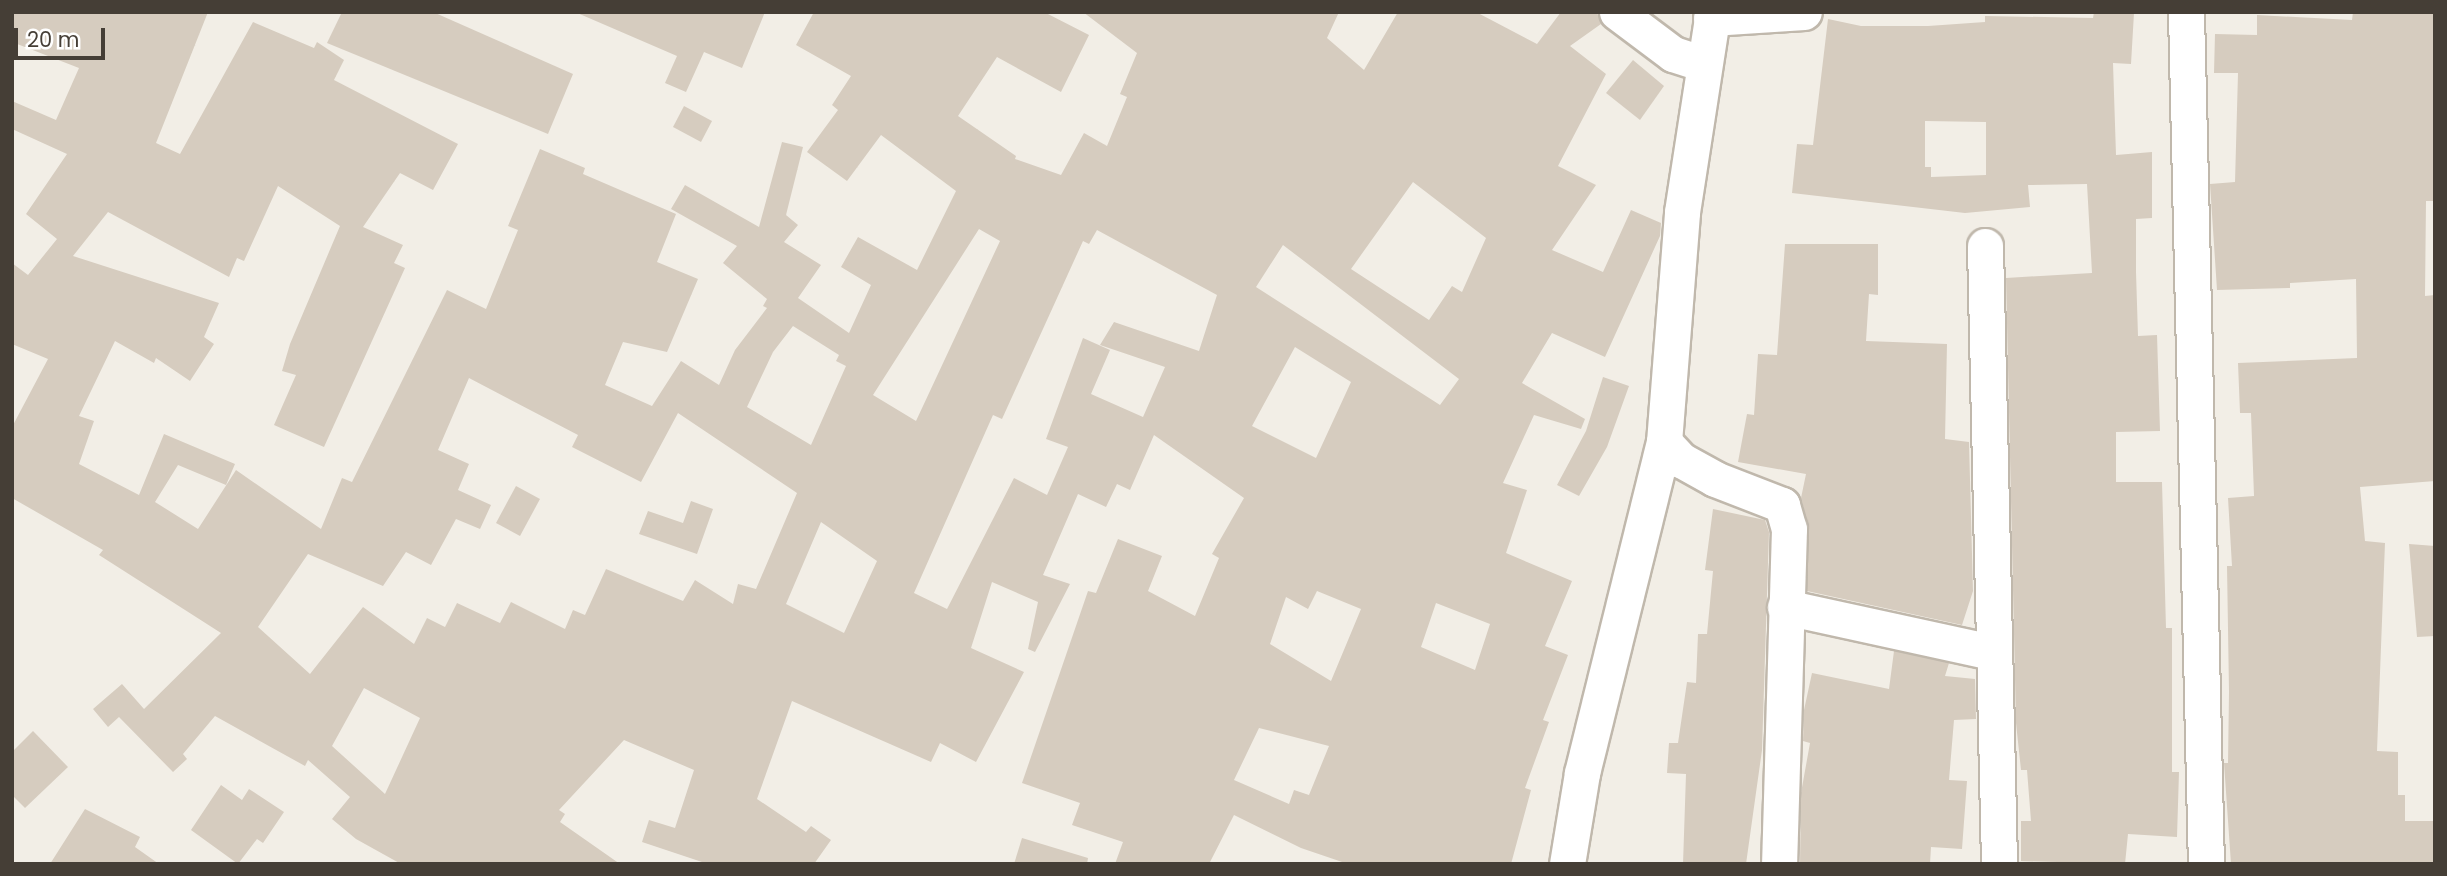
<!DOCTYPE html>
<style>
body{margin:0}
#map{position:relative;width:2447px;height:876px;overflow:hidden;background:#f2eee6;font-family:Poppins,sans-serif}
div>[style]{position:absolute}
.building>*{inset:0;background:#d6ccbf}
.roads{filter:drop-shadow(2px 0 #c0b8ac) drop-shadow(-2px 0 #c0b8ac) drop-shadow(0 2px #c0b8ac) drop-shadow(0 -2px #c0b8ac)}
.street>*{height:35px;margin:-17.5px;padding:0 17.5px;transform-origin:17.5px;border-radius:17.5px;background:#fff}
span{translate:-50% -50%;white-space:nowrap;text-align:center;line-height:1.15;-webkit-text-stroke:5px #fff;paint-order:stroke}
.frame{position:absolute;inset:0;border:14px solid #453e36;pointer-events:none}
.scale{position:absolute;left:14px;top:28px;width:91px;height:32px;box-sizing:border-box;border:4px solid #453e36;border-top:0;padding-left:9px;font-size:21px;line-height:24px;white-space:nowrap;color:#453e36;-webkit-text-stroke:5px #fff;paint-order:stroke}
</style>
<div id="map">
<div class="building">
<div style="clip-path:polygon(evenodd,12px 12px,208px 12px,156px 143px,180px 154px,253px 22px,314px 48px,317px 42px,344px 60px,334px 80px,458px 144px,433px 190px,400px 173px,363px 227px,403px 245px,394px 263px,405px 268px,324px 447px,274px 425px,296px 375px,282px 371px,290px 344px,340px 226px,278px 186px,244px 261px,237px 258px,229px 277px,108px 212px,73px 256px,219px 303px,204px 337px,214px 344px,190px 381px,156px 358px,154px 363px,115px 341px,79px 416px,94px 421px,79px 464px,139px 495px,164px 434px,235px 464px,226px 485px,178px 465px,155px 502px,198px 529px,236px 470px,321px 529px,342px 478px,352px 482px,447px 290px,486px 309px,518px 230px,508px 226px,540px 149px,585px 168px,583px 174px,676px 214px,657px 262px,698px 279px,667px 352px,623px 342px,605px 385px,652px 406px,681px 361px,719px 385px,735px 350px,767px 308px,763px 306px,767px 299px,723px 263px,737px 246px,671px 209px,685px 185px,759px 227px,782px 142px,803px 147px,786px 215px,798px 225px,784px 242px,821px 265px,798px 298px,849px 333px,871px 285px,841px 267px,858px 237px,917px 270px,956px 191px,881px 135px,847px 181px,807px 152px,838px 110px,832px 105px,851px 76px,796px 45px,814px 12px,1044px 12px,1089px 35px,1061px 92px,997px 57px,958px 116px,1016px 156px,1015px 159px,1061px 175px,1084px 133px,1107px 146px,1127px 97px,1120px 94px,1137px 53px,1083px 12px,1339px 12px,1327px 38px,1364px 70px,1398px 12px,1476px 12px,1537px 44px,1561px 12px,1597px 12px,1601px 24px,1570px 46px,1606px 74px,1558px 166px,1596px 185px,1552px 250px,1603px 272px,1631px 210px,1661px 223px,1660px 236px,1605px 357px,1552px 333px,1522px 383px,1585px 419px,1581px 429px,1534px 415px,1503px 483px,1527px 490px,1506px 553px,1572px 581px,1545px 646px,1568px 655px,1543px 720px,1549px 722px,1525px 788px,1531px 790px,1511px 864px,1348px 864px,1301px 848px,1234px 815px,1209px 864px,1115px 864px,1123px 842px,1072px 825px,1080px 803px,1022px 783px,1088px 591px,1096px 593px,1118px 539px,1162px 556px,1148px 591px,1195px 616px,1219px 558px,1212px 554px,1244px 498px,1154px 435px,1130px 490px,1117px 484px,1106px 507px,1078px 494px,1043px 575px,1070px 584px,1035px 652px,1028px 649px,1038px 602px,992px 582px,971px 648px,1024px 672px,976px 762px,940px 743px,931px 762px,792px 701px,757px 799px,806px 832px,811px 826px,831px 840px,814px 864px,708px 864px,642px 842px,649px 820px,675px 828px,694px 770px,624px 740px,559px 810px,565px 814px,560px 822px,620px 864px,401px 864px,356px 839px,332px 819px,350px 797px,308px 760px,305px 766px,215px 716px,183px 754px,187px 759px,173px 772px,119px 717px,108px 727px,93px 709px,122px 684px,144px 709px,221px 633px,99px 555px,103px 550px,12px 498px,12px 427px,48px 359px,12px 344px,12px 263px,28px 275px,57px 239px,26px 214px,67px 154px,12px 129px,12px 101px,56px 120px,79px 68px,12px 42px,12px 12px,1413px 182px,1486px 238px,1462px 292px,1452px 286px,1429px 320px,1351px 269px,1413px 182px,12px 12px,979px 229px,1000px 241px,916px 421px,873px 395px,979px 229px,12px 12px,1097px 230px,1217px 295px,1199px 351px,1114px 322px,1100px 345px,1165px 367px,1143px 417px,1091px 394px,1110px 350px,1083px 338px,1046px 439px,1068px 447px,1047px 495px,1014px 478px,947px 609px,914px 593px,993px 415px,1002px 419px,1083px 241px,1089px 244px,1097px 230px,12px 12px,1283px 245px,1459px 379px,1440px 405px,1256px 287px,1283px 245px,12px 12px,793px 326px,839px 355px,836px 361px,846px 366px,811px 445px,747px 407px,773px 352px,793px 326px,12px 12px,1295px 347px,1351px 382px,1316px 458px,1252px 426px,1295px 347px,12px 12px,469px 378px,578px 435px,572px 447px,641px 482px,678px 413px,797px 493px,756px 589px,738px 584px,733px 604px,695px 580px,683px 601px,606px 569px,585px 615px,573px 610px,565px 629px,511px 602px,500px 623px,457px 603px,445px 627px,427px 618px,414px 644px,363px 607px,310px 674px,258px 627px,308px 554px,383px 586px,406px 552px,431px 565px,456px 519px,480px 529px,491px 505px,458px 490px,469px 464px,438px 450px,469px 378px,12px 12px,821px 522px,877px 561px,844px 633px,786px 604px,821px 522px,12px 12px,1317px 591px,1361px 609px,1331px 681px,1270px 644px,1286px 597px,1308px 609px,1317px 591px,12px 12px,1436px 603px,1490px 624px,1475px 670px,1421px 647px,1436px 603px,12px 12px,364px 688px,420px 718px,385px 794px,332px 746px,364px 688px,12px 12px,1259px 728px,1329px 746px,1309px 795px,1294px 790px,1289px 804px,1234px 780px,1259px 728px)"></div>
<div style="clip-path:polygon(342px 12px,433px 12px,573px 74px,548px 134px,327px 43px)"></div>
<div style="clip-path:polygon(575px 12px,765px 12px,742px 68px,704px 52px,686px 92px,665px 83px,677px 56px)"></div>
<div style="clip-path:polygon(evenodd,2094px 12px,2134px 13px,2131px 64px,2113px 63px,2116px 155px,2152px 152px,2152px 218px,2136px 219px,2136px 272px,2138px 336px,2157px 335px,2160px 431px,2116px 432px,2116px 482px,2162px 482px,2166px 628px,2172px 628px,2172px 772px,2179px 772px,2177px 837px,2128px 834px,2125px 864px,2021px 861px,2021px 821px,2031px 821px,2027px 770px,2021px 770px,2016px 723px,2006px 278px,2092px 273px,2087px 184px,2028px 185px,2030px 207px,1965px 213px,1792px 193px,1797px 144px,1813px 145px,1828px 19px,1861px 26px,1928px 26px,1985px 22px,1985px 16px,2093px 18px,2094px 12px,1925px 121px,1986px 122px,1986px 175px,1931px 177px,1931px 167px,1925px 167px,1925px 121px)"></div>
<div style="clip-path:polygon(2353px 12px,2435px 12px,2435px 201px,2426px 201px,2425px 296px,2435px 295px,2435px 481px,2360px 487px,2365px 541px,2385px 543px,2377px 751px,2398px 752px,2398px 795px,2405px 795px,2405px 821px,2435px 821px,2435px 864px,2231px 864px,2224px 763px,2228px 763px,2229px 692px,2227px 566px,2232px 566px,2228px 498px,2254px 496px,2251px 413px,2240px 413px,2238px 363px,2357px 358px,2356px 279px,2290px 283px,2290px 288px,2217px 290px,2210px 184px,2235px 182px,2238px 73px,2214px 73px,2215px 34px,2257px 35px,2257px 15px,2352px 20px)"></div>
<div style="clip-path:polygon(1633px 60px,1664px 86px,1640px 120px,1606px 93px)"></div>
<div style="clip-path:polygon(684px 106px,712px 121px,701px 142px,673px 127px)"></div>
<div style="clip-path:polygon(1785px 244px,1878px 244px,1878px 295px,1869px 294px,1866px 341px,1947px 344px,1945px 439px,1969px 442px,1973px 591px,1962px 625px,1807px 591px,1809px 529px,1801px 498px,1806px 474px,1738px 462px,1747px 414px,1754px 415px,1758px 354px,1777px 355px)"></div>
<div style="clip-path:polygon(1603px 377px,1629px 386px,1607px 447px,1579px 496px,1557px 485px,1586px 431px)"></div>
<div style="clip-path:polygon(516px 486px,540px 499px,520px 536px,496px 523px)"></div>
<div style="clip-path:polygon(691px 501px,713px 509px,697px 554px,639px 534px,648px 511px,683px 523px)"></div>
<div style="clip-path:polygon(1713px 509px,1765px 520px,1769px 532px,1762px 750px,1746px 864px,1683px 864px,1686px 774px,1667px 773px,1669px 743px,1678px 743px,1687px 682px,1696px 683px,1698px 634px,1707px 634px,1713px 571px,1705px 570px)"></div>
<div style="clip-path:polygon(2409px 544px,2435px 546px,2435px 636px,2417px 637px)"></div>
<div style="clip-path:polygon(1894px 651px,1949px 663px,1945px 676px,1975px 679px,1976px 719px,1954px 720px,1949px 780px,1967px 781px,1962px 849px,1931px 847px,1930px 864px,1800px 864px,1801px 793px,1810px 743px,1803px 741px,1804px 710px,1812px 673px,1889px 689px)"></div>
<div style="clip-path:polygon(33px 731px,68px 767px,25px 808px,12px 795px,12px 752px)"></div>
<div style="clip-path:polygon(221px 785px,242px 800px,249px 789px,284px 812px,263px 843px,257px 839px,238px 864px,191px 830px)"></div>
<div style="clip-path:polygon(85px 809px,140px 837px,135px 847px,159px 864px,50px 864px)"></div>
<div style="clip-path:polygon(1022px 838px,1088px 858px,1087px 864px,1014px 864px)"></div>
</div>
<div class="roads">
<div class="street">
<div style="left:1617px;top:12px;width:70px;rotate:36.9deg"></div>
<div style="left:1673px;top:54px;width:32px;rotate:18deg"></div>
<div style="left:2186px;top:12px;width:852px;rotate:88.66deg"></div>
<div style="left:1711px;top:18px;width:93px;rotate:-3.7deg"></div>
<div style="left:1985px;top:246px;width:618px;rotate:88.7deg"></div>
<div style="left:1664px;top:442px;width:25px;rotate:47deg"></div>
<div style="left:1681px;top:460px;width:39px;rotate:29deg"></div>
<div style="left:1715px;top:479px;width:72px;rotate:21.2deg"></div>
<div style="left:1782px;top:505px;width:25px;rotate:74deg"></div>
<div style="left:1789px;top:529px;width:335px;rotate:91.7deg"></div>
<div style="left:1785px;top:607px;width:211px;rotate:12.3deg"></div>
<div style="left:1567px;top:864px;width:92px;rotate:-80.6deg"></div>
<div style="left:1582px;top:773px;width:341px;rotate:-76.1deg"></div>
<div style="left:1664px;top:442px;width:231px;rotate:-85.5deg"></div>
<div style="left:1682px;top:212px;width:202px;rotate:-81.2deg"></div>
</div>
</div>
<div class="frame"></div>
<div class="scale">20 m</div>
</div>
